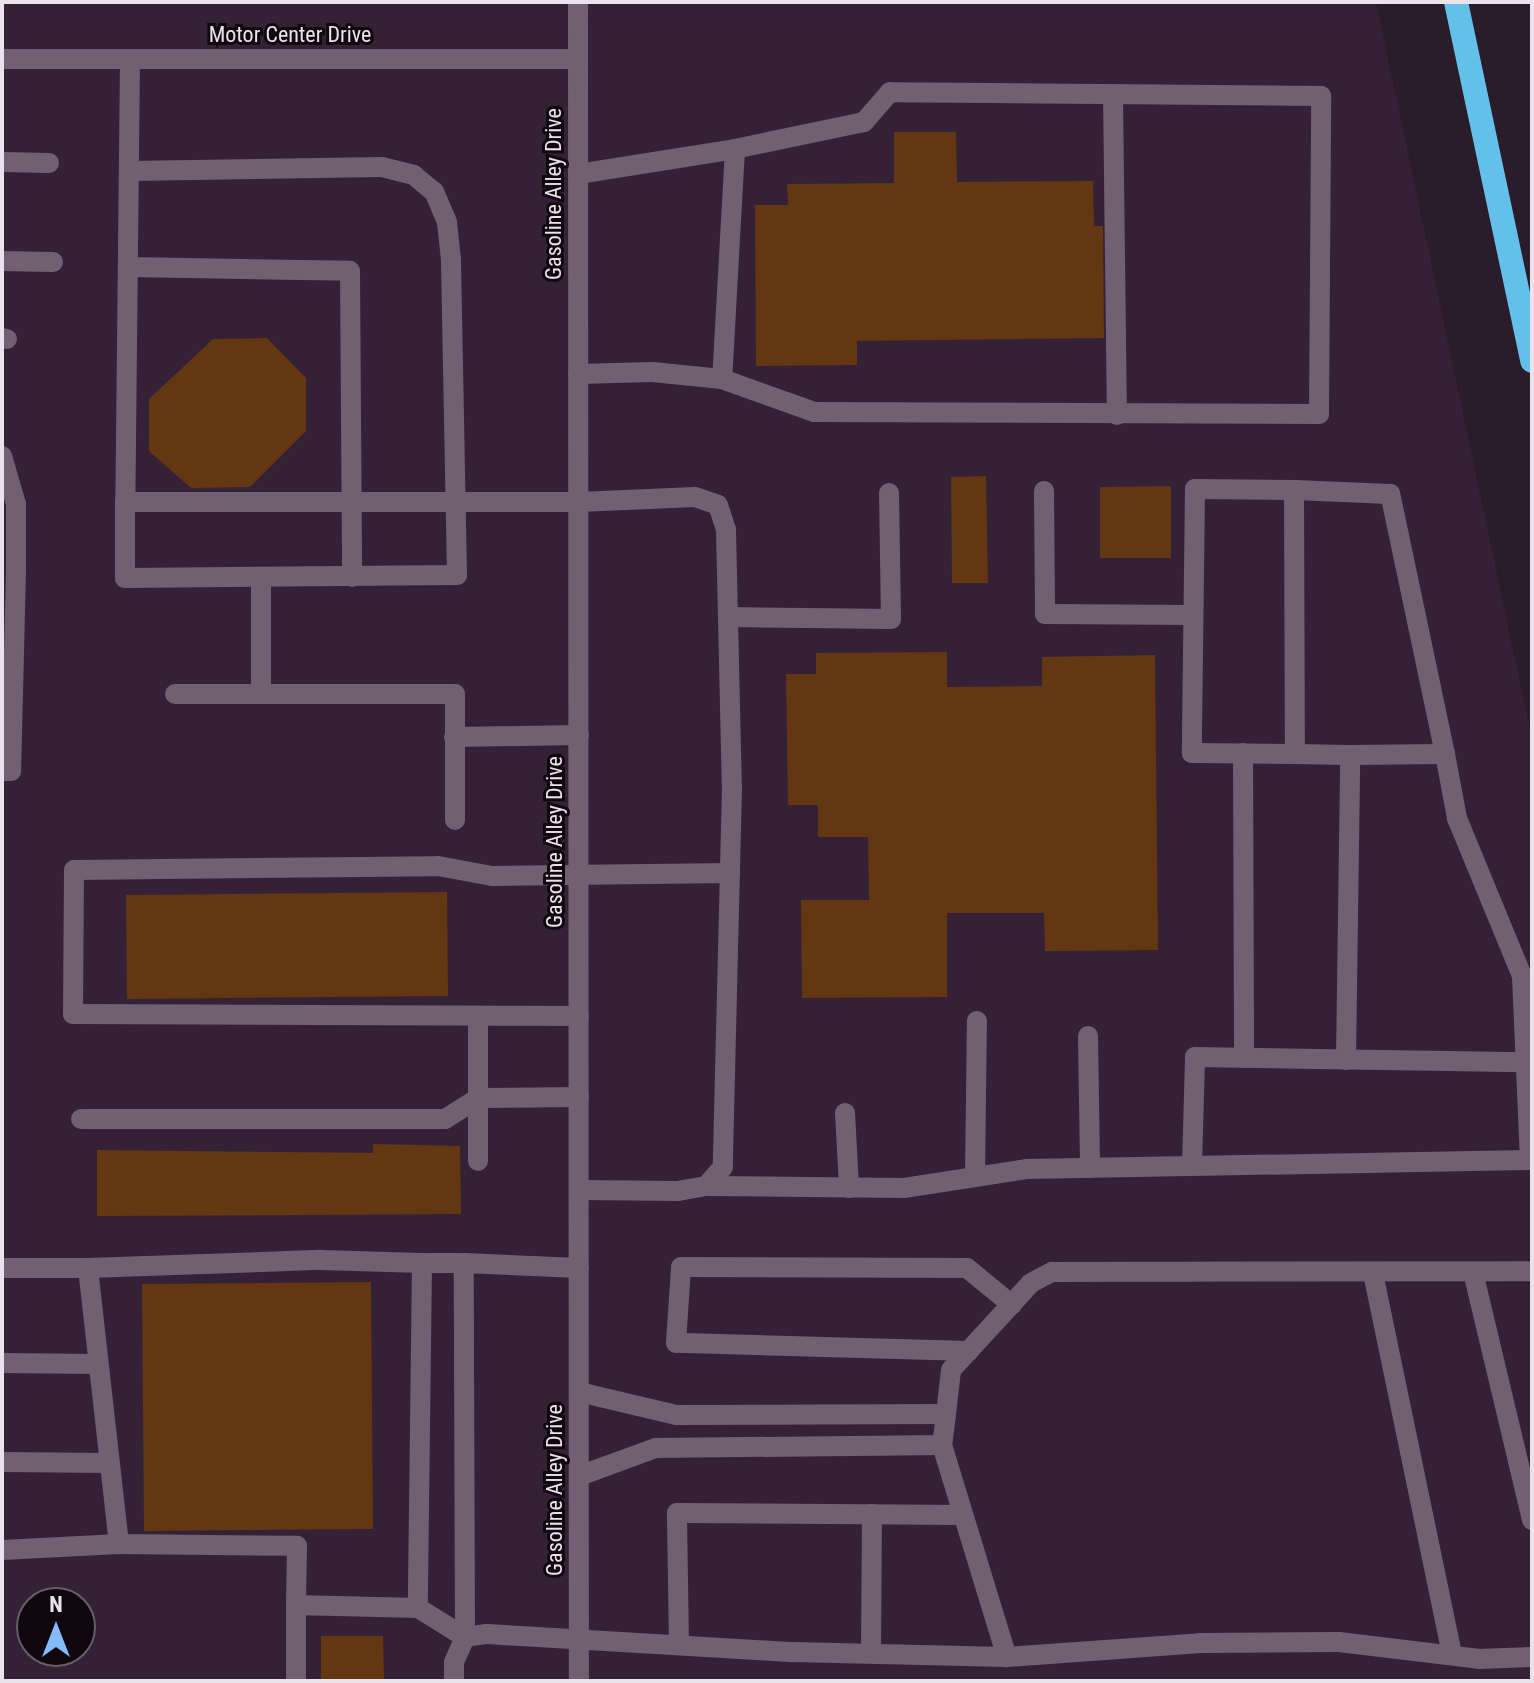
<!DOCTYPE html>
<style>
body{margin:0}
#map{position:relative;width:1534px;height:1683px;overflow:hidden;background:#2a1c2b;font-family:"Roboto Condensed",sans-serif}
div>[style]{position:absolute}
.built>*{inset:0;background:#342136}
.building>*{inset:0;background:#623711}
.minor>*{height:20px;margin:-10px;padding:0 10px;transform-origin:10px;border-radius:10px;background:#716072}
.highway>*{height:24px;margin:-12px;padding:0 12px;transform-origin:12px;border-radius:12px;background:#62c0e9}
span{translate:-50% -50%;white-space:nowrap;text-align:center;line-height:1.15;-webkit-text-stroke:6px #0f080f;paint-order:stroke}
.street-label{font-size:22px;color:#ece2ec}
.frame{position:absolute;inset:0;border:4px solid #ece2ec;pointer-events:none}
.north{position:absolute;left:16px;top:1587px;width:80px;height:80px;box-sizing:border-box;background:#0f080f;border:2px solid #675f67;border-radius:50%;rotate:0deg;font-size:22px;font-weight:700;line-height:32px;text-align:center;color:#ece2ec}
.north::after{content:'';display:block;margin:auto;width:28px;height:36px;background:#86bbfb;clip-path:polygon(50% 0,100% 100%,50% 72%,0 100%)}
</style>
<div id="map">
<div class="built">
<div style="clip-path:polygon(evenodd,2px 2px,1376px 2px,1532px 740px,1532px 1681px,2px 1681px,2px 2px,32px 1603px,80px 1603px,80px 1651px,32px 1651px,32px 1603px)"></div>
</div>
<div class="building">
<div style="clip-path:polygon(894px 132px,956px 132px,957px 182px,1093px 181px,1094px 226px,1103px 226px,1104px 338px,857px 341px,857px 365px,756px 366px,755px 205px,788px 205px,787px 184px,894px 183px)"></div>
<div style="clip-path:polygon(267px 338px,306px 378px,306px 431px,250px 487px,191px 488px,149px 451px,149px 399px,213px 339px)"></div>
<div style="clip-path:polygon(986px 476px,988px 583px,952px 583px,951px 477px)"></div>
<div style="clip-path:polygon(1171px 486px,1171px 558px,1100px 558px,1100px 487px)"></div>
<div style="clip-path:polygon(947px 652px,947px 687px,1042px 686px,1042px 657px,1155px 655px,1158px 950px,1045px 951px,1044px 913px,947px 913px,947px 997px,802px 998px,801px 900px,869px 900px,868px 837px,818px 837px,818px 805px,788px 805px,786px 674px,816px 674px,816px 653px)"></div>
<div style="clip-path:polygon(447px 892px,448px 996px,127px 999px,126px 895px)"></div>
<div style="clip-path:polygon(373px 1144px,460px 1146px,461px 1214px,97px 1216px,97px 1150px,373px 1153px)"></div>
<div style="clip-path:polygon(371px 1282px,373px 1529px,144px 1531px,142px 1284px)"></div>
<div style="clip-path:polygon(321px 1636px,383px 1636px,384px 1681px,321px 1681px)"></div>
</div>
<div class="minor">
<div style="left:578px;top:2px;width:1679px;rotate:89.97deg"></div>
<div style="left:2px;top:59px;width:576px"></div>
<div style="left:130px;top:59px;width:443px;rotate:90.6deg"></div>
<div style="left:125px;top:502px;width:453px"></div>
<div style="left:578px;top:502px;width:117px;rotate:-2.4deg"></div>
<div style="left:695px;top:497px;width:24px;rotate:19deg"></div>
<div style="left:718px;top:505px;width:26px;rotate:72deg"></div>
<div style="left:726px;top:530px;width:257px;rotate:88.7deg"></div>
<div style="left:732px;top:787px;width:380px;rotate:91.4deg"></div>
<div style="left:723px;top:1167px;width:25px;rotate:132deg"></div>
<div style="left:706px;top:1186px;width:28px;rotate:170deg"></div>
<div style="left:678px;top:1191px;width:99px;rotate:-179.4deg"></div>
<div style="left:1113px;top:94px;width:321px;rotate:89.3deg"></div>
<div style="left:2px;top:162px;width:47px;rotate:1.2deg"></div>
<div style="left:578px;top:174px;width:159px;rotate:-9deg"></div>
<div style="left:735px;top:149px;width:230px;rotate:93.2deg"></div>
<div style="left:722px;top:379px;width:70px;rotate:-174.3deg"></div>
<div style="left:652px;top:372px;width:74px;rotate:178.5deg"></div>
<div style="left:2px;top:261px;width:51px;rotate:1.1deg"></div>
<div style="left:130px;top:267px;width:220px;rotate:1deg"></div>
<div style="left:350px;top:271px;width:306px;rotate:89.6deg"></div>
<div style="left:2px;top:338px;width:5px;rotate:11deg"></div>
<div style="left:722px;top:379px;width:98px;rotate:19.7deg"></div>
<div style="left:814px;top:412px;width:505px;rotate:0.23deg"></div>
<div style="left:1319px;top:414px;width:318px;rotate:-89.6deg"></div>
<div style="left:1321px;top:96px;width:431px;rotate:-179.5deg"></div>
<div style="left:890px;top:92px;width:40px;rotate:131deg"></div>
<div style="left:864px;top:122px;width:132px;rotate:168.2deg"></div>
<div style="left:2px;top:456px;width:50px;rotate:73.7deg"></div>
<div style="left:16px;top:504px;width:66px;rotate:90deg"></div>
<div style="left:16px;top:570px;width:201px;rotate:91.4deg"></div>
<div style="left:11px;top:771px;width:9px;rotate:180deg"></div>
<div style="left:1294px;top:490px;width:99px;rotate:-179.4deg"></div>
<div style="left:1195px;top:489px;width:264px;rotate:90.7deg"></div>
<div style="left:1192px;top:753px;width:103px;rotate:0.6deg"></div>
<div style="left:1044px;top:491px;width:123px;rotate:89.5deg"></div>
<div style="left:1045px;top:614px;width:148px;rotate:0.4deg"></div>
<div style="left:125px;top:502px;width:76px;rotate:90deg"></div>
<div style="left:125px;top:578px;width:332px;rotate:-0.5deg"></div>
<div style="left:457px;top:575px;width:315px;rotate:-91.1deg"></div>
<div style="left:451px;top:260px;width:38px;rotate:-96deg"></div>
<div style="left:447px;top:222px;width:33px;rotate:-113deg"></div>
<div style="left:434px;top:192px;width:26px;rotate:-140deg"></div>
<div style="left:414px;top:175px;width:33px;rotate:-166deg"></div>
<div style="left:382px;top:167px;width:251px;rotate:179.1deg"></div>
<div style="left:261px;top:577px;width:117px;rotate:90deg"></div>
<div style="left:728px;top:617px;width:163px;rotate:0.7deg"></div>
<div style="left:891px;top:619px;width:126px;rotate:-90.9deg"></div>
<div style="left:175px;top:694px;width:280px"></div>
<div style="left:455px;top:694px;width:126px;rotate:90deg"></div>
<div style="left:454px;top:737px;width:125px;rotate:-0.9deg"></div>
<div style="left:1243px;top:753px;width:305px;rotate:89.8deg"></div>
<div style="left:579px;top:1016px;width:506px;rotate:-179.77deg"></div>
<div style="left:73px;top:1014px;width:144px;rotate:-89.6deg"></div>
<div style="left:74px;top:870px;width:364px;rotate:-0.6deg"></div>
<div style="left:438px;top:866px;width:55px;rotate:10.5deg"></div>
<div style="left:492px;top:876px;width:238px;rotate:-0.7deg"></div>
<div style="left:1088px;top:1036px;width:132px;rotate:89.1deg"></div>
<div style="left:1346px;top:1060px;width:305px;rotate:-89.2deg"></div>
<div style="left:1350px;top:755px;width:95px;rotate:-0.6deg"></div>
<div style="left:1445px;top:754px;width:266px;rotate:-101.9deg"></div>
<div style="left:1390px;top:494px;width:96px;rotate:-177.6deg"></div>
<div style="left:1294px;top:490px;width:264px;rotate:89.8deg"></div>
<div style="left:1295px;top:754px;width:55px;rotate:1deg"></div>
<div style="left:845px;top:1113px;width:75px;rotate:86.9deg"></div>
<div style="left:81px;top:1119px;width:364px"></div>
<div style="left:445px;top:1119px;width:39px;rotate:-32deg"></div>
<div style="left:478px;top:1098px;width:82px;rotate:-90deg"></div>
<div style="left:478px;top:1161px;width:63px;rotate:-90deg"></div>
<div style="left:478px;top:1098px;width:101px;rotate:-0.6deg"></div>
<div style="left:1192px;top:1166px;width:109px;rotate:-88.4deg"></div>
<div style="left:1195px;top:1057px;width:331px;rotate:0.9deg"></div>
<div style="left:975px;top:1177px;width:156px;rotate:-89.3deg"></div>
<div style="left:706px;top:1186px;width:198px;rotate:0.6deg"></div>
<div style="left:904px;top:1188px;width:124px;rotate:-8.8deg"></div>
<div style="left:1027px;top:1169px;width:503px;rotate:-1.03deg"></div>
<div style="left:1530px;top:1160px;width:184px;rotate:-92.5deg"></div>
<div style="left:1522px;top:976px;width:171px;rotate:-112.4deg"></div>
<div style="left:1457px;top:818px;width:65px;rotate:-100.6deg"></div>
<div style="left:464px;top:1263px;width:42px;rotate:180deg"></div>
<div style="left:422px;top:1263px;width:345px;rotate:90.7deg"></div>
<div style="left:418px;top:1608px;width:55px;rotate:31.7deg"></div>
<div style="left:465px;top:1637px;width:374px;rotate:-90.2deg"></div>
<div style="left:464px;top:1263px;width:115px;rotate:2.5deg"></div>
<div style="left:2px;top:1268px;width:86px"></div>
<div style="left:88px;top:1268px;width:278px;rotate:83.6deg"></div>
<div style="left:88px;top:1268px;width:233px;rotate:-2deg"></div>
<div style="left:321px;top:1260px;width:101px;rotate:1.7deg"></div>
<div style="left:1473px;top:1272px;width:255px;rotate:76.6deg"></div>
<div style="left:1373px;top:1273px;width:390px;rotate:78.3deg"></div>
<div style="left:969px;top:1351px;width:293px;rotate:-178.4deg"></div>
<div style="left:676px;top:1343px;width:76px;rotate:-86.2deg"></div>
<div style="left:681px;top:1267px;width:286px;rotate:0.2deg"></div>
<div style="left:967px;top:1268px;width:58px;rotate:39.4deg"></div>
<div style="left:2px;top:1363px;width:96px;rotate:0.6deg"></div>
<div style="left:579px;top:1392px;width:100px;rotate:13.3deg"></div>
<div style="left:676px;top:1415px;width:270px;rotate:-0.2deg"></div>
<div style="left:946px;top:1414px;width:44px;rotate:-83.5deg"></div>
<div style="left:951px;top:1370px;width:118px;rotate:-47.4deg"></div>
<div style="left:1031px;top:1283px;width:24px;rotate:-28deg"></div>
<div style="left:1052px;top:1272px;width:480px;rotate:-0.1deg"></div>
<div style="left:946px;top:1414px;width:31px;rotate:97deg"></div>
<div style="left:942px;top:1445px;width:222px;rotate:73deg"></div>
<div style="left:1007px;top:1657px;width:194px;rotate:-4.1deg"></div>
<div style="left:1200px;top:1643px;width:139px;rotate:-0.4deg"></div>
<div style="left:1339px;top:1642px;width:141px;rotate:6.9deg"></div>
<div style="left:1479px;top:1659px;width:53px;rotate:-2.2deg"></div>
<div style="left:2px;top:1462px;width:106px;rotate:0.5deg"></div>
<div style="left:579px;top:1476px;width:82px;rotate:-20deg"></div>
<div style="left:656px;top:1448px;width:286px;rotate:-0.6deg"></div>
<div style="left:2px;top:1550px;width:117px;rotate:-2.9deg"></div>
<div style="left:119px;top:1544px;width:178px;rotate:0.6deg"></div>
<div style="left:297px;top:1546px;width:59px;rotate:91deg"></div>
<div style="left:679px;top:1645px;width:132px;rotate:-90.9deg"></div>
<div style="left:677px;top:1513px;width:286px;rotate:0.4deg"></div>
<div style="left:871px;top:1653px;width:139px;rotate:-89.6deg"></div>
<div style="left:296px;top:1681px;width:76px;rotate:-90deg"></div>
<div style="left:296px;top:1605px;width:122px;rotate:1.4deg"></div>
<div style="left:454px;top:1681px;width:19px;rotate:-90deg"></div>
<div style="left:454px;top:1662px;width:27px;rotate:-66deg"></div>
<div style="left:465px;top:1637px;width:22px;rotate:-8deg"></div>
<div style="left:487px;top:1634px;width:306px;rotate:3.4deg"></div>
<div style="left:792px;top:1652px;width:215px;rotate:1.3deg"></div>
</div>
<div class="highway">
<div style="left:1456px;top:2px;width:367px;rotate:78deg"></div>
</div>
<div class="street-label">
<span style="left:290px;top:35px">Motor Center Drive</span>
<span style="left:554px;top:194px;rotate:-90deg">Gasoline Alley Drive</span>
<span style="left:555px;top:842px;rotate:-90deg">Gasoline Alley Drive</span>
<span style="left:555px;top:1490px;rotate:-90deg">Gasoline Alley Drive</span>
</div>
<div class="frame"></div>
<div class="north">N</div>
</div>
